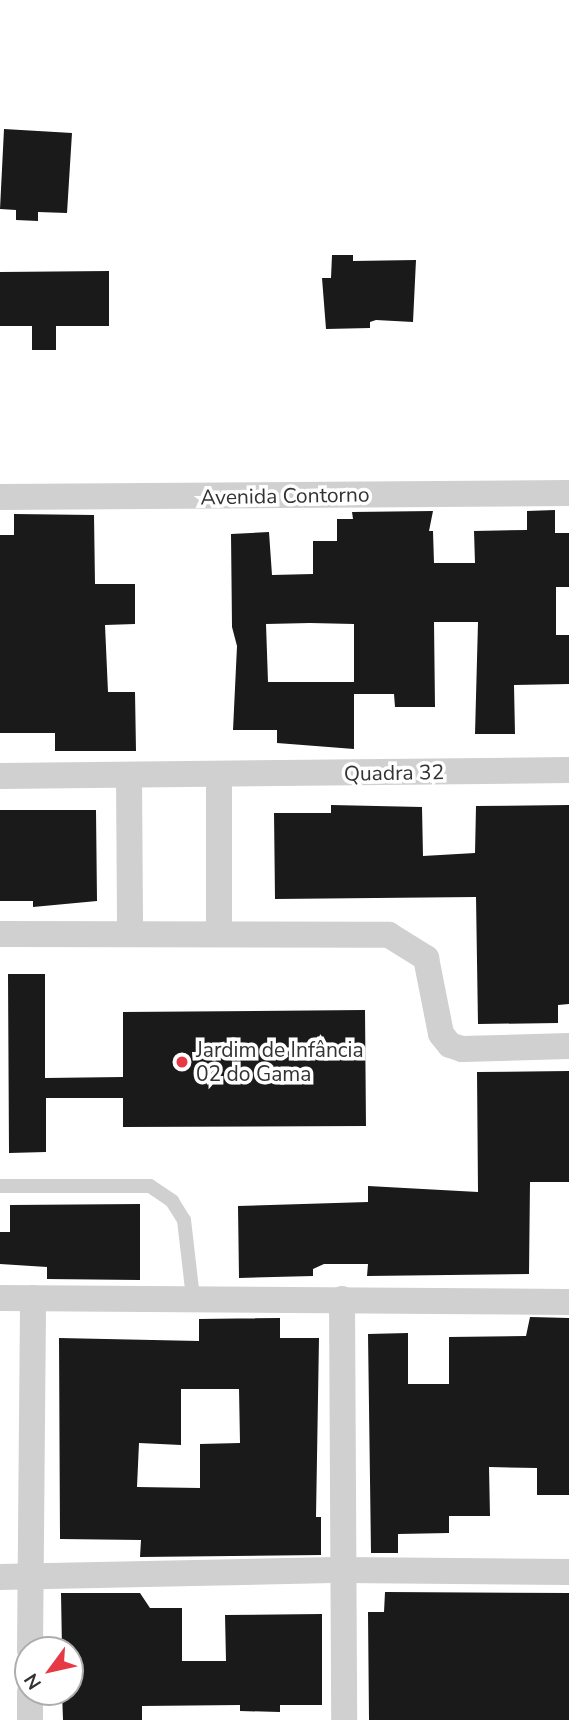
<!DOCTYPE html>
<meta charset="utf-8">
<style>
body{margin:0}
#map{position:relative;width:569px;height:1720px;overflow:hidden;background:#fff;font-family:"Nunito Sans",sans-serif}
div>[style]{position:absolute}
.building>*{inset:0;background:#1a1a1a}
.lane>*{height:14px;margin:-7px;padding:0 7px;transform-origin:7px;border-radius:7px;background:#d0d0d0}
.street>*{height:26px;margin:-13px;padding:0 13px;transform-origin:13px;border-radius:13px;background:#d0d0d0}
.dots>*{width:19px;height:19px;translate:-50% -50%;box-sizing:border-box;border:4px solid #fff;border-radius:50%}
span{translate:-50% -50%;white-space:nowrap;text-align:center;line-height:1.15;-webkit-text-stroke:7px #fff;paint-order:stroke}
.street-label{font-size:21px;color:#333}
.poi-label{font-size:21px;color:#333}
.left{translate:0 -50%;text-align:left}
.north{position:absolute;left:14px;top:1636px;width:70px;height:70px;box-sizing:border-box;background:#fff;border:2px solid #adadad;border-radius:50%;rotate:237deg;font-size:19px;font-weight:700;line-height:28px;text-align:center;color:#333}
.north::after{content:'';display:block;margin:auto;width:24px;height:32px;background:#e63946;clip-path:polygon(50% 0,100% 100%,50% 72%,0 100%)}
</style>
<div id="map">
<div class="building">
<div style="clip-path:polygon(4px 129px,72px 133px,67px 213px,38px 212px,38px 221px,16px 220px,16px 210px,0 209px)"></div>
<div style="clip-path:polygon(332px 255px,353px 255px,353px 261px,416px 260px,413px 322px,376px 320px,370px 322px,370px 328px,326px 329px,322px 278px,331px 278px)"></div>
<div style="clip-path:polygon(109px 271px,109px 326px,56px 326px,56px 350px,32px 350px,32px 326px,0 326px,0 272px)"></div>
<div style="clip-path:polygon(evenodd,555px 510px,555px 533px,569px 533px,569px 587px,556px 587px,556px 635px,569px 635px,569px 684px,514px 685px,515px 734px,475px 734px,478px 622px,434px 622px,435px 707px,395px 707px,394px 694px,354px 694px,354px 749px,277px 743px,277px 730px,233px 730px,237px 646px,232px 627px,231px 534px,269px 532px,272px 575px,313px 574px,313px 541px,337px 541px,337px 519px,353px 519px,352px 512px,433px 511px,429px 531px,433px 531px,434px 563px,475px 563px,474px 531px,527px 530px,527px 511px,555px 510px,310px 623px,354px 624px,354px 682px,268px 682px,266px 624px,310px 623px)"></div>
<div style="clip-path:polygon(14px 514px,94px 515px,95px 584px,135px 584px,135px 624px,105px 625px,108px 692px,135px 692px,136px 751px,55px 751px,55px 733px,0 733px,0 535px,14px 535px)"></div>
<div style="clip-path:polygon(331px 805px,422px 807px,423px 856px,475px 853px,476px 806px,569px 805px,569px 1004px,558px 1005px,558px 1023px,478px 1024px,476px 897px,275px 899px,274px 813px,331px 813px)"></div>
<div style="clip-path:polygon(0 810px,96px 810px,97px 901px,33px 907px,33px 901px,0 901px)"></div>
<div style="clip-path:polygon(8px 974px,45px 974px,45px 1078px,123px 1077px,123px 1012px,365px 1010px,366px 1126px,123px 1127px,123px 1098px,46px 1098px,46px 1152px,9px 1153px)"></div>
<div style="clip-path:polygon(569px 1071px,569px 1182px,530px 1182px,529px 1274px,367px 1276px,368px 1264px,324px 1264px,313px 1269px,313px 1276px,239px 1278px,238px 1206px,368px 1202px,368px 1186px,478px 1192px,477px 1072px)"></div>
<div style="clip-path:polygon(140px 1204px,140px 1280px,47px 1279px,47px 1267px,0 1264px,0 1232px,10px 1232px,10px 1205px)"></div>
<div style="clip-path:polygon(530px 1317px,569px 1318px,569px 1495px,537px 1495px,537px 1468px,489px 1467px,490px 1516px,449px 1516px,449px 1533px,398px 1534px,398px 1553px,371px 1553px,368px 1334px,408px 1333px,408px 1384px,449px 1384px,449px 1337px,526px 1336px)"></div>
<div style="clip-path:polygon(evenodd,280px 1318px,280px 1338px,319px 1338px,316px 1517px,321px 1517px,321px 1555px,140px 1557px,141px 1540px,60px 1539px,59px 1338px,199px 1341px,199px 1319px,280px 1318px,181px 1389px,239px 1389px,240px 1443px,200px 1444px,200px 1488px,137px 1487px,139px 1443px,181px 1445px,181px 1389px)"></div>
<div style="clip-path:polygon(385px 1592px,569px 1593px,569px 1720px,369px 1720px,368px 1612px,384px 1612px)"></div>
<div style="clip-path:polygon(61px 1593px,140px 1593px,150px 1608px,182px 1608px,182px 1661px,226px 1661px,225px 1615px,322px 1614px,322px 1705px,280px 1705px,280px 1712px,240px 1711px,240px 1705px,142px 1706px,142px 1720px,63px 1720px,62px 1692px,70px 1692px,70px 1650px,62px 1650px)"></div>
</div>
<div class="lane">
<div style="left:0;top:1186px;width:150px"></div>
<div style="left:150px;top:1186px;width:27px;rotate:34deg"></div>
<div style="left:172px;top:1201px;width:22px;rotate:58deg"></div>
<div style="left:184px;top:1220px;width:79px;rotate:83.4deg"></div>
</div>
<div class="street">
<div style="left:0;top:497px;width:569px;rotate:-0.4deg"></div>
<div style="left:0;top:776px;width:569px;rotate:-0.6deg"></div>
<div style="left:129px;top:776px;width:155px;rotate:89.6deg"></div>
<div style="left:219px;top:932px;width:156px;rotate:-90deg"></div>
<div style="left:0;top:934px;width:389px;rotate:0.1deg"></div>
<div style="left:389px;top:935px;width:44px;rotate:31.9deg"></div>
<div style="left:426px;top:958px;width:77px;rotate:78.8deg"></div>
<div style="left:441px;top:1034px;width:14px;rotate:51deg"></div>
<div style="left:450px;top:1045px;width:13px;rotate:18deg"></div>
<div style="left:462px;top:1049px;width:107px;rotate:-1.6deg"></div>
<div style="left:0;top:1298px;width:569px;rotate:0.4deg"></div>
<div style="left:342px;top:1299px;width:421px;rotate:89.7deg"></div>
<div style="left:0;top:1577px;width:344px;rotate:-1.2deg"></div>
<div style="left:344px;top:1570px;width:225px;rotate:0.5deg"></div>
<div style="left:30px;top:1650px;width:352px;rotate:-89.5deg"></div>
<div style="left:30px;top:1720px;width:28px;rotate:-90deg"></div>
</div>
<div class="dots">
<div style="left:182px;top:1062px;background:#e63946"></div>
</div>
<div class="street-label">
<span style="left:285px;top:496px;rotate:-1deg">Avenida Contorno</span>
<span style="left:394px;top:773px;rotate:-1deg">Quadra 32</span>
</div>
<div class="poi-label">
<span class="left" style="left:196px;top:1062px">Jardim de Infância<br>02 do Gama</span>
</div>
<div class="north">N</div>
</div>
